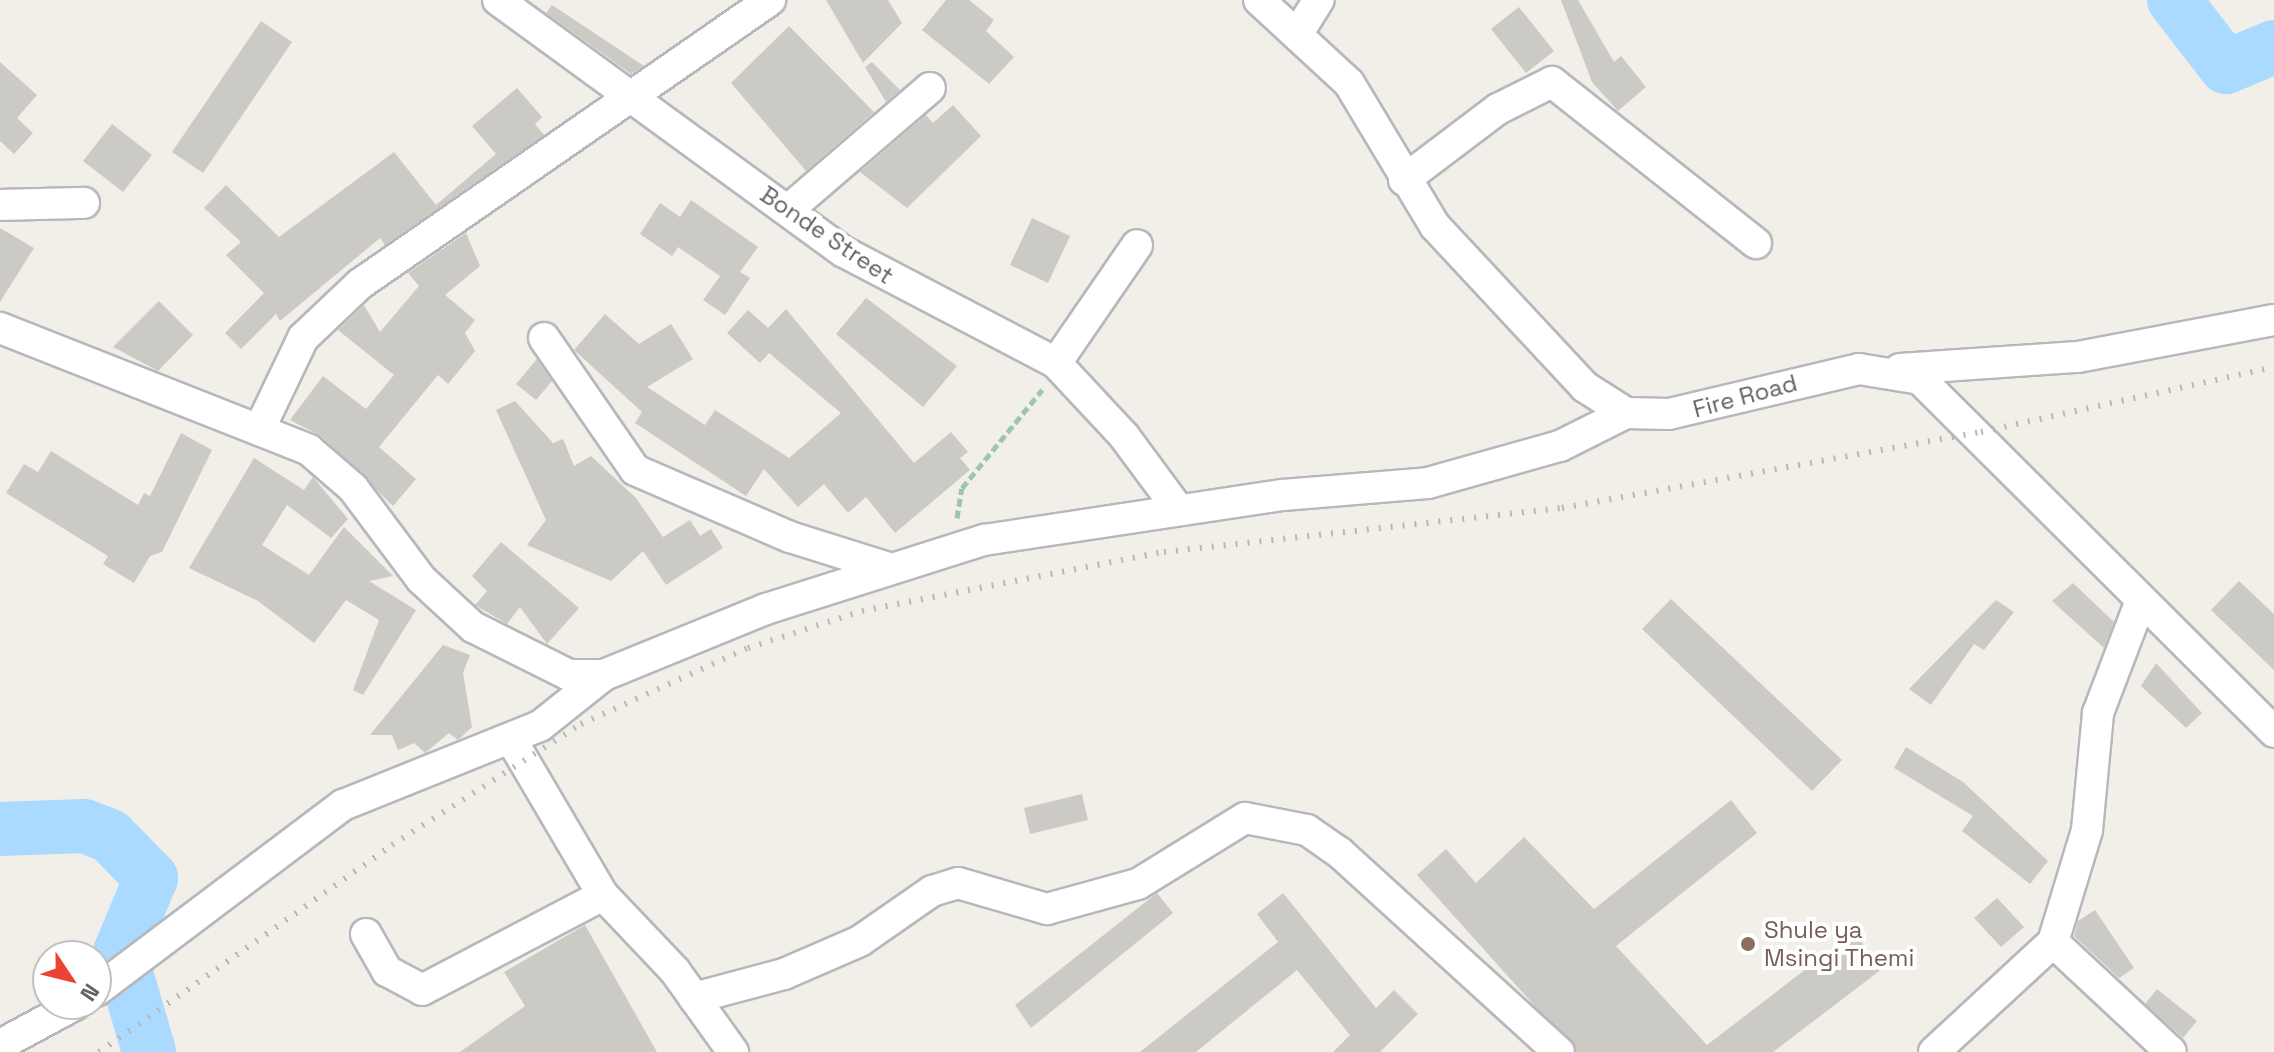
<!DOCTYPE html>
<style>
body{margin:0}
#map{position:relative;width:2274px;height:1052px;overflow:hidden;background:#f1efe8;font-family:"Space Grotesk",sans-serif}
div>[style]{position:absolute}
.river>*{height:54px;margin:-27px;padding:0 27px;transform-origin:27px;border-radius:27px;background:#aadaff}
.building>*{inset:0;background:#cccac5}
.path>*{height:5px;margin-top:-2.5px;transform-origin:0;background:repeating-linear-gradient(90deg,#9cc7a9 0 8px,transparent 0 12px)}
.roads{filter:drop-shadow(2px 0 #b5b8bc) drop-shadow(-2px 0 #b5b8bc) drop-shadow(0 2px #b5b8bc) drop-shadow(0 -2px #b5b8bc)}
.minor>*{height:30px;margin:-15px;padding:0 15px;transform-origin:15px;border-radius:15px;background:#fff}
.rail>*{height:6px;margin-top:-3px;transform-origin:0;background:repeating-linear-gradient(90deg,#b6b7b8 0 2px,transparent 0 12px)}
.dots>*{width:22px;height:22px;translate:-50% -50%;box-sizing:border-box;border:4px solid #fff;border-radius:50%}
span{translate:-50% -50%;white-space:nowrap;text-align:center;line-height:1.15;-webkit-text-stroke:8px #fff;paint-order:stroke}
.street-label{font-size:24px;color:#5f6368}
.education-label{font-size:24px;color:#785e54}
.left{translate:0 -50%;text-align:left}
.north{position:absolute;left:32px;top:940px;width:80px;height:80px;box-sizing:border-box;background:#fff;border:2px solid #bfc1c3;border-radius:50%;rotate:125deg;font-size:22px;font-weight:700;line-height:32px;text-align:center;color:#5f6368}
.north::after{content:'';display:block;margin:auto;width:28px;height:36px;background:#ea4335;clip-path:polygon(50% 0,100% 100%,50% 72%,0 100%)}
</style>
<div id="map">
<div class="river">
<div style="left:2174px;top:0;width:85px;rotate:52.2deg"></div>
<div style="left:2226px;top:67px;width:52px;rotate:-22.6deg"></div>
<div style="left:0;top:829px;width:84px;rotate:-2deg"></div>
<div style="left:84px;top:826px;width:28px;rotate:21deg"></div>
<div style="left:110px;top:836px;width:59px;rotate:45.7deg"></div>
<div style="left:151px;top:878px;width:80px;rotate:112.7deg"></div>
<div style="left:120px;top:952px;width:104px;rotate:73.8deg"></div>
</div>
<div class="building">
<div style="clip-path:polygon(826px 0,888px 0,902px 23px,863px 63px)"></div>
<div style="clip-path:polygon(946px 0,969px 0,994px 20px,986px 31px,1014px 57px,989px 84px,922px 30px)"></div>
<div style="clip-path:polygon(1561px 0,1578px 0,1614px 62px,1621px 56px,1646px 87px,1618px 111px,1592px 82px)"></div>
<div style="clip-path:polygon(552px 5px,644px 66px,631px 74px,546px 13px)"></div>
<div style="clip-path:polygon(1519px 7px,1554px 51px,1526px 73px,1491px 29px)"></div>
<div style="clip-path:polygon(261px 21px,292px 42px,203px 173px,172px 152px)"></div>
<div style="clip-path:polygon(789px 26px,874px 112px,806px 171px,731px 83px)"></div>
<div style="clip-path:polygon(0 62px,37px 95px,17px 118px,33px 133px,14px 154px,0 141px)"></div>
<div style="clip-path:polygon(872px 62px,900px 90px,886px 102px,865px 67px)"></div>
<div style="clip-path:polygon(517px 88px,542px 117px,535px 124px,544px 135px,385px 245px,380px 238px,280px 321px,276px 314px,241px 349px,225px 333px,264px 293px,226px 255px,241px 242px,204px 208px,226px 185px,279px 237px,394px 152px,436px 205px,496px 154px,472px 126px)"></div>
<div style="clip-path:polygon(953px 105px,981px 136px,907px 208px,860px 172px,926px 115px,933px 123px)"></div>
<div style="clip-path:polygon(112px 124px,152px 155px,123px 192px,83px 161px)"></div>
<div style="clip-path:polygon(691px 200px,758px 247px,740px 272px,750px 278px,725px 315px,703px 300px,720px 276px,678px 247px,672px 256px,640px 234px,660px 203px,680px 217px)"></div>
<div style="clip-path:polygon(1032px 218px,1070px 236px,1048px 283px,1010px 265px)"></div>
<div style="clip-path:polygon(0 228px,34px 248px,0 302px)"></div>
<div style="clip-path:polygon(466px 233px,480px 266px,445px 295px,475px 320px,465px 333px,475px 351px,448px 384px,438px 375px,379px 447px,416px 479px,393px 506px,321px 436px,290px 420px,323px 376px,366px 409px,394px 375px,338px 330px,364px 305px,380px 332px,419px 286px,408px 273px)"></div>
<div style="clip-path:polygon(866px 298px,957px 366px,923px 407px,836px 334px)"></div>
<div style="clip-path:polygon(159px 301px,193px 335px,158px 371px,113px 347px)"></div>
<div style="clip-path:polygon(786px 309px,914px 463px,951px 432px,968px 452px,960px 458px,970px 470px,895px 533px,866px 497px,848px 513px,824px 484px,798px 507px,764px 469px,746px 496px,635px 423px,642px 412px,574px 350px,605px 314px,639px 344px,671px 324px,693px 359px,647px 387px,705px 425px,715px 410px,789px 458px,841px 413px,769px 353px,760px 363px,727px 333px,748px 310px,768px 328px)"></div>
<div style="clip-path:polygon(537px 359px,552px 381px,536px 400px,516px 384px)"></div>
<div style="clip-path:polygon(515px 401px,553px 443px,563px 439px,574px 466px,591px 456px,636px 498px,663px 537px,690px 520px,700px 536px,711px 529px,723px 548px,666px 585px,643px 551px,611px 581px,527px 545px,546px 520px,496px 410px)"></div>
<div style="clip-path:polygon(181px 433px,212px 450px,162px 552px,150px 556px,134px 583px,103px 564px,108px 556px,6px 493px,24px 464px,38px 472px,51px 451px,138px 505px,144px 493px,150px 496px)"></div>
<div style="clip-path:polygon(254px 458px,304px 490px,313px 477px,348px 519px,331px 538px,287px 505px,262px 545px,309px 575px,344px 527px,393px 576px,369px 581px,416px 610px,363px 695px,353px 690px,379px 620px,346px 600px,314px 643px,258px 601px,189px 568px)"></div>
<div style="clip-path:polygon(501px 542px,579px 608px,547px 644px,520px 607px,507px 624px,475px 605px,487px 591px,472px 576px)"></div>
<div style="clip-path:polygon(2239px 581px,2274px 614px,2274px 670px,2211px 610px)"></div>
<div style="clip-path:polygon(2073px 583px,2114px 622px,2104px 648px,2052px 601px)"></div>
<div style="clip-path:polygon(1671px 599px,1842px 760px,1812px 791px,1642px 629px)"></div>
<div style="clip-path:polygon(1996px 600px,2014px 612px,1984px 650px,1974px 644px,1931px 705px,1909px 689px)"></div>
<div style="clip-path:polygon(443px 645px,470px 655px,463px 673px,472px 727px,458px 740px,449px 733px,425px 753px,414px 743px,398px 750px,392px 735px,370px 735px)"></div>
<div style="clip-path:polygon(2156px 663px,2202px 713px,2186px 728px,2141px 686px)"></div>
<div style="clip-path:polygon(1906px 747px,1963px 782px,2048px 861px,2030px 884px,1962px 831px,1973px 816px,1894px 768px)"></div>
<div style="clip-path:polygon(1082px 794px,1088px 820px,1030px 834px,1024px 808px)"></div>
<div style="clip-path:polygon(1731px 800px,1757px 833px,1616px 946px,1707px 1045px,1854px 932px,1882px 969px,1773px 1052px,1576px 1052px,1417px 875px,1446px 849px,1476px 883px,1524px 837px,1594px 909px)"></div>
<div style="clip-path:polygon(1157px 893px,1173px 913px,1031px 1028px,1015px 1005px)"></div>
<div style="clip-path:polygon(1283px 893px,1376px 1008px,1394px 990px,1418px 1014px,1380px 1052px,1333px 1052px,1350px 1035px,1297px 970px,1196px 1052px,1140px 1052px,1278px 942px,1257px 914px)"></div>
<div style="clip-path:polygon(1997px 898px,2024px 927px,2001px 947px,1974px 918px)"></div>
<div style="clip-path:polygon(2095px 910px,2134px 968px,2119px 978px,2074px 936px,2078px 921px)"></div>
<div style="clip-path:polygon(585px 925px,657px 1052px,460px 1052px,525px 1006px,504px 972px)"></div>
<div style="clip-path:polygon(2157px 989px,2197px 1021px,2183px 1038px,2145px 1004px)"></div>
</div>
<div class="path">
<div style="left:957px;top:518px;width:30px;rotate:-81deg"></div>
<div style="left:962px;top:488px;width:127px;rotate:-50.8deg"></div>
</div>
<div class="roads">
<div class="minor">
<div style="left:498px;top:0;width:428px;rotate:36.1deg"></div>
<div style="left:844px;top:252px;width:239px;rotate:27.6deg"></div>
<div style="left:1056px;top:363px;width:100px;rotate:47deg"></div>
<div style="left:1124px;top:436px;width:91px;rotate:53.5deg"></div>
<div style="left:1259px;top:0;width:122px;rotate:42.7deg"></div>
<div style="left:1349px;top:83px;width:167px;rotate:59deg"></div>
<div style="left:1435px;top:226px;width:220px;rotate:47deg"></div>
<div style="left:1585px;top:387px;width:49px;rotate:32.4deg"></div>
<div style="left:1626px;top:413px;width:43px;rotate:1.3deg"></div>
<div style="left:1669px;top:414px;width:195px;rotate:-13.3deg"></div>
<div style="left:1859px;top:369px;width:62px;rotate:9.3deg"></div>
<div style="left:1920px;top:379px;width:500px;rotate:44.9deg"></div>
<div style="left:1298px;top:33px;width:39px;rotate:-58deg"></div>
<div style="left:1404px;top:180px;width:118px;rotate:-37.1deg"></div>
<div style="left:1498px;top:109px;width:60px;rotate:-26.6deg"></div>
<div style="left:1552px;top:82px;width:260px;rotate:38.3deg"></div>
<div style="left:0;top:205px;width:84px;rotate:-1.4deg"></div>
<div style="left:788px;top:210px;width:187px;rotate:-40.7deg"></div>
<div style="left:0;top:328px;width:332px;rotate:21.5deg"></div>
<div style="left:309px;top:450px;width:58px;rotate:40.8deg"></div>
<div style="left:353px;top:488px;width:114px;rotate:53.2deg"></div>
<div style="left:421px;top:579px;width:71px;rotate:42.7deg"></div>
<div style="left:473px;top:627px;width:107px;rotate:26.6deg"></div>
<div style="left:569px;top:675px;width:35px"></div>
<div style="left:604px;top:675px;width:175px;rotate:-22.2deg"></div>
<div style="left:766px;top:609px;width:229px;rotate:-17.6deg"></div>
<div style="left:984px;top:540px;width:302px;rotate:-8.6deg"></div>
<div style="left:1283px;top:495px;width:145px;rotate:-4.7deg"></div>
<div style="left:1428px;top:483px;width:137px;rotate:-15.7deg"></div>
<div style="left:1560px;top:446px;width:74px;rotate:-26.6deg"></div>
<div style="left:544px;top:338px;width:160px;rotate:55.4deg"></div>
<div style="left:635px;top:470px;width:169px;rotate:23.4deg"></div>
<div style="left:790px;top:537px;width:101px;rotate:17.4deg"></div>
<div style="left:1056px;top:363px;width:143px;rotate:-55.5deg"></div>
<div style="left:1900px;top:369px;width:178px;rotate:-3.9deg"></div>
<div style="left:2078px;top:357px;width:199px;rotate:-10.7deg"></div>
<div style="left:259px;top:430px;width:102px;rotate:-64.4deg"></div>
<div style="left:303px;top:338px;width:79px;rotate:-43.5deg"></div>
<div style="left:360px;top:284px;width:499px;rotate:-34.7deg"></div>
<div style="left:511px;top:739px;width:181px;rotate:59.5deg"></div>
<div style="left:603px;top:895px;width:105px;rotate:46.5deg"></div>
<div style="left:675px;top:971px;width:100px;rotate:54.4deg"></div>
<div style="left:366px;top:934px;width:43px;rotate:60.4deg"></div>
<div style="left:387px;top:971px;width:40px;rotate:28deg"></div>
<div style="left:422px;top:990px;width:204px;rotate:-27.7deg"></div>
<div style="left:2053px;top:942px;width:161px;rotate:43deg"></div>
<div style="left:96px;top:991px;width:309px;rotate:-37deg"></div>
<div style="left:343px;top:805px;width:212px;rotate:-21.9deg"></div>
<div style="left:540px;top:726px;width:82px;rotate:-38.6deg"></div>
<div style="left:694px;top:998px;width:93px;rotate:-14.9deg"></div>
<div style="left:784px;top:974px;width:83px;rotate:-23.5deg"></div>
<div style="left:860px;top:941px;width:88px;rotate:-34.8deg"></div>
<div style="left:932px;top:891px;width:27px;rotate:-17deg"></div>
<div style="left:958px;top:883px;width:93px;rotate:16.3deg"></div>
<div style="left:1047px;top:909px;width:94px;rotate:-15.4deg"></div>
<div style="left:1138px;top:884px;width:126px;rotate:-31.7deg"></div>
<div style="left:1245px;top:818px;width:63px;rotate:11deg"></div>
<div style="left:1307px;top:830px;width:40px;rotate:34.9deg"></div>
<div style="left:1340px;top:853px;width:296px;rotate:42.3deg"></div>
<div style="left:0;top:1045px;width:86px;rotate:-28.3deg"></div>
<div style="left:1934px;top:1052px;width:162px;rotate:-42.7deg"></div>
<div style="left:2053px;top:942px;width:117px;rotate:-73.1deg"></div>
<div style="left:2087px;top:830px;width:118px;rotate:-84.6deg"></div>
<div style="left:2098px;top:713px;width:118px;rotate:-69.1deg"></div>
</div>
</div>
<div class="rail">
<div style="left:99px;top:1052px;width:359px;rotate:-35.2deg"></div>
<div style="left:392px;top:845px;width:224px;rotate:-32.6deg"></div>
<div style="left:581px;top:724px;width:183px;rotate:-24.5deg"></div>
<div style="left:748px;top:648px;width:120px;rotate:-18deg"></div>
<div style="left:862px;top:611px;width:308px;rotate:-11.1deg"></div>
<div style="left:1164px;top:552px;width:400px;rotate:-6.3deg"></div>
<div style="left:1562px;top:508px;width:426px;rotate:-10.3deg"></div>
<div style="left:1981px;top:432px;width:300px;rotate:-12.5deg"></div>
</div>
<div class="dots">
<div style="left:1748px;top:944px;background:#8d6e63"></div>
</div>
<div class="street-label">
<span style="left:827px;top:235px;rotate:34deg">Bonde Street</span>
<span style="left:1745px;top:396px;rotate:-15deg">Fire Road</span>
</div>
<div class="education-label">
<span class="left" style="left:1764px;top:944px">Shule ya<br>Msingi Themi</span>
</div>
<div class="north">N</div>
</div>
